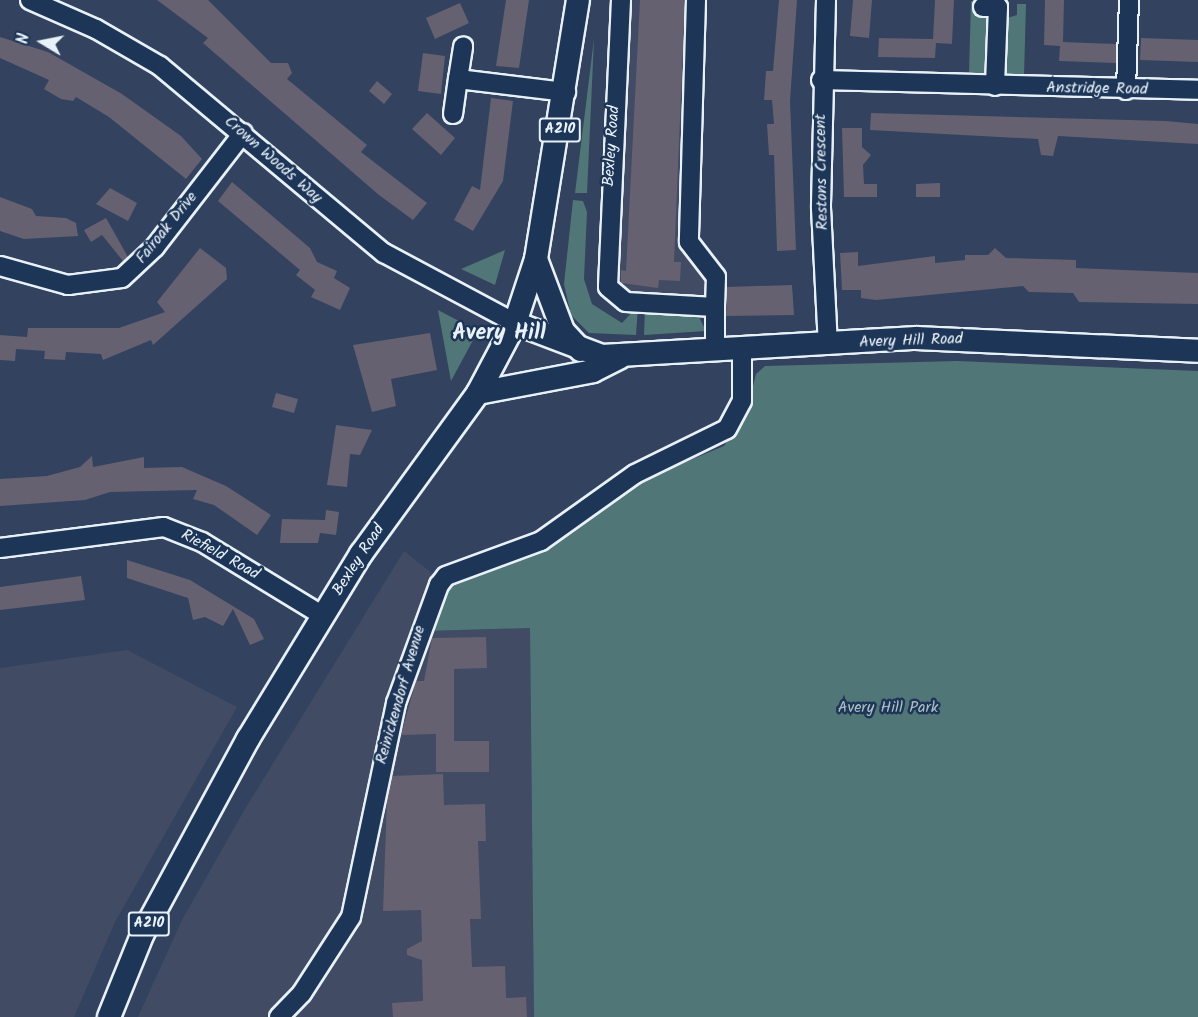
<!DOCTYPE html>
<style>
body{margin:0}
#map{position:relative;width:1198px;height:1017px;overflow:hidden;background:#33425f;font-family:Kalam,sans-serif}
div>[style]{position:absolute}
.built>*{inset:0;background:#424b64}
.green>*{inset:0;background:#517677}
.building>*{inset:0;background:#656171}
.roads{filter:drop-shadow(2px 0 #e8f1f8) drop-shadow(-2px 0 #e8f1f8) drop-shadow(0 2px #e8f1f8) drop-shadow(0 -2px #e8f1f8)}
.minor>*{height:18px;margin:-9px;padding:0 9px;transform-origin:9px;border-radius:9px;background:#1d3557}
.major>*{height:22px;margin:-11px;padding:0 11px;transform-origin:11px;border-radius:11px;background:#1d3557}
span{translate:-50% -50%;white-space:nowrap;text-align:center;line-height:1.15;-webkit-text-stroke:5px #1d3557;paint-order:stroke}
.shield-label span{padding:2px 4px;background:#1d3557;border:2px solid;border-radius:4px;-webkit-text-stroke-width:0}
.shield-label{font-size:15px;color:#e8f1f8;font-weight:700}
.street-label{font-size:16px;color:#e8f1f8}
.park-label{font-size:16px;color:#acc0c4}
.district-label{font-size:22px;color:#e8f1f8;font-weight:700}
.north{position:absolute;left:12px;top:12px;width:60px;height:60px;-webkit-text-stroke:4px #1d3557;paint-order:stroke;rotate:280deg;font-size:16px;font-weight:700;line-height:24px;text-align:center;color:#e8f1f8}
.north::after{content:'';display:block;margin:auto;width:21px;height:27px;background:#e8f1f8;clip-path:polygon(50% 0,100% 100%,50% 72%,0 100%)}
</style>
<div id="map">
<div class="built">
<div style="clip-path:polygon(621px 0,701px 0,686px 242px,716px 277px,715px 307px,626px 302px,606px 271px)"></div>
<div style="clip-path:polygon(404px 551px,447px 585px,427px 631px,530px 628px,534px 1017px,138px 1017px,182px 920px,245px 809px)"></div>
<div style="clip-path:polygon(127px 650px,237px 707px,115px 922px,74px 1017px,0 1017px,0 668px)"></div>
</div>
<div class="green">
<div style="clip-path:polygon(971px 1px,979px 2px,991px 17px,989px 74px,969px 74px)"></div>
<div style="clip-path:polygon(1017px 4px,1026px 4px,1024px 76px,1004px 75px,1007px 18px,1017px 15px)"></div>
<div style="clip-path:polygon(594px 39px,587px 193px,575px 193px)"></div>
<div style="clip-path:polygon(573px 200px,583px 201px,587px 212px,584px 279px,592px 304px,622px 323px,638px 306px,636px 335px,589px 333px,571px 315px,564px 284px)"></div>
<div style="clip-path:polygon(505px 250px,495px 285px,461px 269px)"></div>
<div style="clip-path:polygon(645px 308px,698px 315px,706px 331px,644px 335px)"></div>
<div style="clip-path:polygon(438px 310px,478px 331px,451px 381px)"></div>
<div style="clip-path:polygon(957px 361px,1198px 371px,1198px 1017px,534px 1017px,530px 628px,426px 631px,447px 585px,635px 483px,724px 446px,747px 411px,756px 374px,765px 366px)"></div>
</div>
<div class="building">
<div style="clip-path:polygon(157px 0,208px 0,271px 63px,288px 63px,292px 73px,287px 79px,367px 145px,361px 152px,427px 203px,413px 220px,379px 195px,203px 43px,208px 38px)"></div>
<div style="clip-path:polygon(506px 0,529px 0,519px 68px,496px 66px)"></div>
<div style="clip-path:polygon(640px 0,685px 0,674px 262px,681px 262px,680px 281px,659px 280px,658px 288px,621px 283px,621px 270px,626px 271px)"></div>
<div style="clip-path:polygon(779px 0,797px 0,790px 101px,796px 250px,777px 251px,774px 155px,769px 155px,767px 124px,774px 124px,772px 100px,764px 100px,766px 71px,773px 71px)"></div>
<div style="clip-path:polygon(853px 0,872px 0,869px 38px,850px 36px)"></div>
<div style="clip-path:polygon(935px 0,954px 0,952px 44px,936px 43px,935px 58px,878px 57px,879px 38px,933px 39px)"></div>
<div style="clip-path:polygon(1045px 0,1064px 0,1063px 42px,1116px 44px,1116px 63px,1059px 61px,1060px 46px,1044px 45px)"></div>
<div style="clip-path:polygon(460px 3px,469px 23px,435px 39px,426px 18px)"></div>
<div style="clip-path:polygon(0 37px,48px 52px,122px 94px,181px 136px,202px 159px,186px 179px,109px 117px,76px 97px,73px 101px,61px 99px,44px 89px,49px 80px,0 58px)"></div>
<div style="clip-path:polygon(1141px 38px,1198px 40px,1198px 62px,1140px 60px)"></div>
<div style="clip-path:polygon(423px 53px,445px 56px,441px 94px,418px 91px)"></div>
<div style="clip-path:polygon(377px 81px,392px 94px,384px 104px,369px 91px)"></div>
<div style="clip-path:polygon(491px 98px,513px 101px,503px 181px,473px 231px,454px 220px,472px 186px,480px 190px)"></div>
<div style="clip-path:polygon(427px 113px,455px 138px,441px 155px,412px 129px)"></div>
<div style="clip-path:polygon(871px 113px,1166px 121px,1198px 124px,1198px 144px,1058px 136px,1053px 156px,1041px 155px,1038px 139px,870px 130px)"></div>
<div style="clip-path:polygon(842px 128px,862px 128px,862px 147px,871px 155px,863px 165px,864px 184px,877px 184px,877px 197px,844px 197px)"></div>
<div style="clip-path:polygon(232px 182px,310px 248px,317px 262px,337px 271px,334px 278px,350px 288px,340px 310px,311px 297px,315px 290px,296px 275px,300px 270px,218px 201px)"></div>
<div style="clip-path:polygon(940px 183px,940px 197px,916px 197px,916px 184px)"></div>
<div style="clip-path:polygon(110px 188px,137px 203px,128px 221px,96px 204px)"></div>
<div style="clip-path:polygon(0 197px,32px 209px,36px 216px,66px 218px,76px 223px,78px 236px,24px 239px,0 231px)"></div>
<div style="clip-path:polygon(106px 218px,128px 257px,123px 261px,102px 235px,91px 242px,84px 230px)"></div>
<div style="clip-path:polygon(200px 248px,226px 268px,227px 279px,153px 345px,151px 340px,103px 360px,101px 354px,66px 352px,65px 360px,44px 359px,45px 351px,16px 349px,15px 361px,0 360px,0 335px,27px 337px,28px 328px,119px 328px,165px 312px,157px 302px)"></div>
<div style="clip-path:polygon(995px 248px,1006px 258px,1076px 260px,1076px 268px,1198px 273px,1198px 304px,1079px 302px,1073px 293px,1029px 292px,1023px 286px,876px 300px,861px 298px,861px 290px,842px 290px,840px 253px,858px 252px,858px 266px,935px 256px,935px 263px,965px 260px,965px 255px,988px 255px)"></div>
<div style="clip-path:polygon(792px 285px,794px 315px,726px 316px,727px 287px)"></div>
<div style="clip-path:polygon(430px 333px,437px 370px,391px 379px,396px 406px,372px 412px,353px 345px)"></div>
<div style="clip-path:polygon(276px 393px,298px 399px,294px 413px,272px 407px)"></div>
<div style="clip-path:polygon(336px 425px,372px 430px,360px 455px,350px 454px,347px 487px,327px 485px)"></div>
<div style="clip-path:polygon(92px 456px,93px 467px,144px 457px,144px 468px,182px 467px,226px 486px,271px 515px,257px 535px,214px 505px,193px 499px,197px 490px,110px 492px,85px 500px,0 506px,0 479px,47px 476px,80px 467px)"></div>
<div style="clip-path:polygon(326px 510px,339px 512px,336px 535px,320px 533px,318px 543px,280px 543px,282px 519px,325px 520px)"></div>
<div style="clip-path:polygon(127px 560px,190px 580px,254px 619px,264px 639px,250px 645px,233px 609px,223px 626px,205px 617px,193px 620px,188px 598px,127px 578px)"></div>
<div style="clip-path:polygon(81px 576px,85px 600px,0 610px,0 587px)"></div>
<div style="clip-path:polygon(486px 637px,487px 668px,454px 669px,454px 741px,489px 741px,489px 772px,436px 772px,436px 734px,401px 735px,416px 681px,424px 681px,432px 638px)"></div>
<div style="clip-path:polygon(443px 774px,444px 805px,485px 804px,486px 841px,478px 841px,481px 919px,470px 919px,472px 967px,505px 966px,506px 998px,526px 997px,527px 1017px,393px 1017px,392px 1003px,423px 1001px,422px 960px,407px 955px,407px 949px,422px 941px,421px 910px,383px 911px,387px 799px,392px 776px)"></div>
</div>
<div class="roads">
<div class="minor">
<div style="left:30px;top:0;width:72px;rotate:23.7deg"></div>
<div style="left:96px;top:29px;width:74px;rotate:30deg"></div>
<div style="left:160px;top:66px;width:292px;rotate:39.9deg"></div>
<div style="left:384px;top:253px;width:149px;rotate:28.1deg"></div>
<div style="left:621px;top:0;width:287px;rotate:92.6deg"></div>
<div style="left:608px;top:287px;width:23px;rotate:40deg"></div>
<div style="left:626px;top:302px;width:89px;rotate:3.2deg"></div>
<div style="left:715px;top:307px;width:43px;rotate:90deg"></div>
<div style="left:696px;top:0;width:242px;rotate:91.7deg"></div>
<div style="left:689px;top:242px;width:44px;rotate:52.4deg"></div>
<div style="left:716px;top:277px;width:30px;rotate:92deg"></div>
<div style="left:826px;top:0;width:208px;rotate:91.4deg"></div>
<div style="left:821px;top:208px;width:137px;rotate:87.1deg"></div>
<div style="left:983px;top:7px;width:15px"></div>
<div style="left:998px;top:7px;width:79px;rotate:92.2deg"></div>
<div style="left:458px;top:79px;width:33px;rotate:-81deg"></div>
<div style="left:821px;top:80px;width:377px;rotate:1.5deg"></div>
<div style="left:1126px;top:90px;width:90px;rotate:-88.1deg"></div>
<div style="left:453px;top:114px;width:35px;rotate:-82deg"></div>
<div style="left:458px;top:79px;width:109px;rotate:6.9deg"></div>
<div style="left:0;top:266px;width:71px;rotate:15.6deg"></div>
<div style="left:68px;top:285px;width:54px;rotate:-7.4deg"></div>
<div style="left:122px;top:278px;width:45px;rotate:-43.2deg"></div>
<div style="left:155px;top:247px;width:144px;rotate:-52.3deg"></div>
<div style="left:0;top:548px;width:165px;rotate:-7.3deg"></div>
<div style="left:164px;top:527px;width:41px;rotate:21.5deg"></div>
<div style="left:202px;top:542px;width:142px;rotate:31.4deg"></div>
<div style="left:279px;top:1017px;width:33px;rotate:-46deg"></div>
<div style="left:302px;top:993px;width:90px;rotate:-57.2deg"></div>
<div style="left:351px;top:917px;width:219px;rotate:-78.1deg"></div>
<div style="left:396px;top:703px;width:126px;rotate:-70deg"></div>
<div style="left:439px;top:585px;width:11px;rotate:-52deg"></div>
<div style="left:446px;top:576px;width:101px;rotate:-20.2deg"></div>
<div style="left:541px;top:541px;width:115px;rotate:-35.5deg"></div>
<div style="left:635px;top:474px;width:102px;rotate:-26.1deg"></div>
<div style="left:727px;top:429px;width:32px;rotate:-62deg"></div>
<div style="left:742px;top:401px;width:52px;rotate:-90deg"></div>
</div>
<div class="major">
<div style="left:536px;top:259px;width:77px;rotate:69.4deg"></div>
<div style="left:563px;top:331px;width:26px;rotate:47deg"></div>
<div style="left:515px;top:323px;width:93px;rotate:20.8deg"></div>
<div style="left:602px;top:356px;width:315px;rotate:-3.3deg"></div>
<div style="left:916px;top:338px;width:282px;rotate:2.6deg"></div>
<div style="left:478px;top:393px;width:117px;rotate:-10.8deg"></div>
<div style="left:593px;top:371px;width:30px;rotate:-27deg"></div>
<div style="left:109px;top:1017px;width:91px;rotate:-68deg"></div>
<div style="left:143px;top:933px;width:221px;rotate:-61.6deg"></div>
<div style="left:248px;top:739px;width:217px;rotate:-58.6deg"></div>
<div style="left:361px;top:554px;width:199px;rotate:-54deg"></div>
<div style="left:478px;top:393px;width:79px;rotate:-62.1deg"></div>
<div style="left:515px;top:323px;width:67px;rotate:-71.8deg"></div>
<div style="left:536px;top:259px;width:262px;rotate:-80.8deg"></div>
</div>
</div>
<div class="shield-label">
<span style="left:560px;top:130px">A210</span>
<span style="left:149px;top:924px">A210</span>
</div>
<div class="street-label">
<span style="left:1097px;top:89px;rotate:1deg">Anstridge Road</span>
<span style="left:612px;top:146px;rotate:-86deg">Bexley Road</span>
<span style="left:273px;top:160px;rotate:41deg">Crown Woods Way</span>
<span style="left:822px;top:172px;rotate:-91deg">Restons Crescent</span>
<span style="left:167px;top:228px;rotate:-51deg">Fairoak Drive</span>
<span style="left:911px;top:341px;rotate:-2deg">Avery Hill Road</span>
<span style="left:220px;top:555px;rotate:29deg">Riefield Road</span>
<span style="left:359px;top:560px;rotate:-57deg">Bexley Road</span>
<span style="left:401px;top:695px;rotate:-74deg">Reinickendorf Avenue</span>
</div>
<div class="park-label">
<span style="left:888px;top:708px">Avery Hill Park</span>
</div>
<div class="district-label">
<span style="left:499px;top:334px">Avery Hill</span>
</div>
<div class="north">N</div>
</div>
